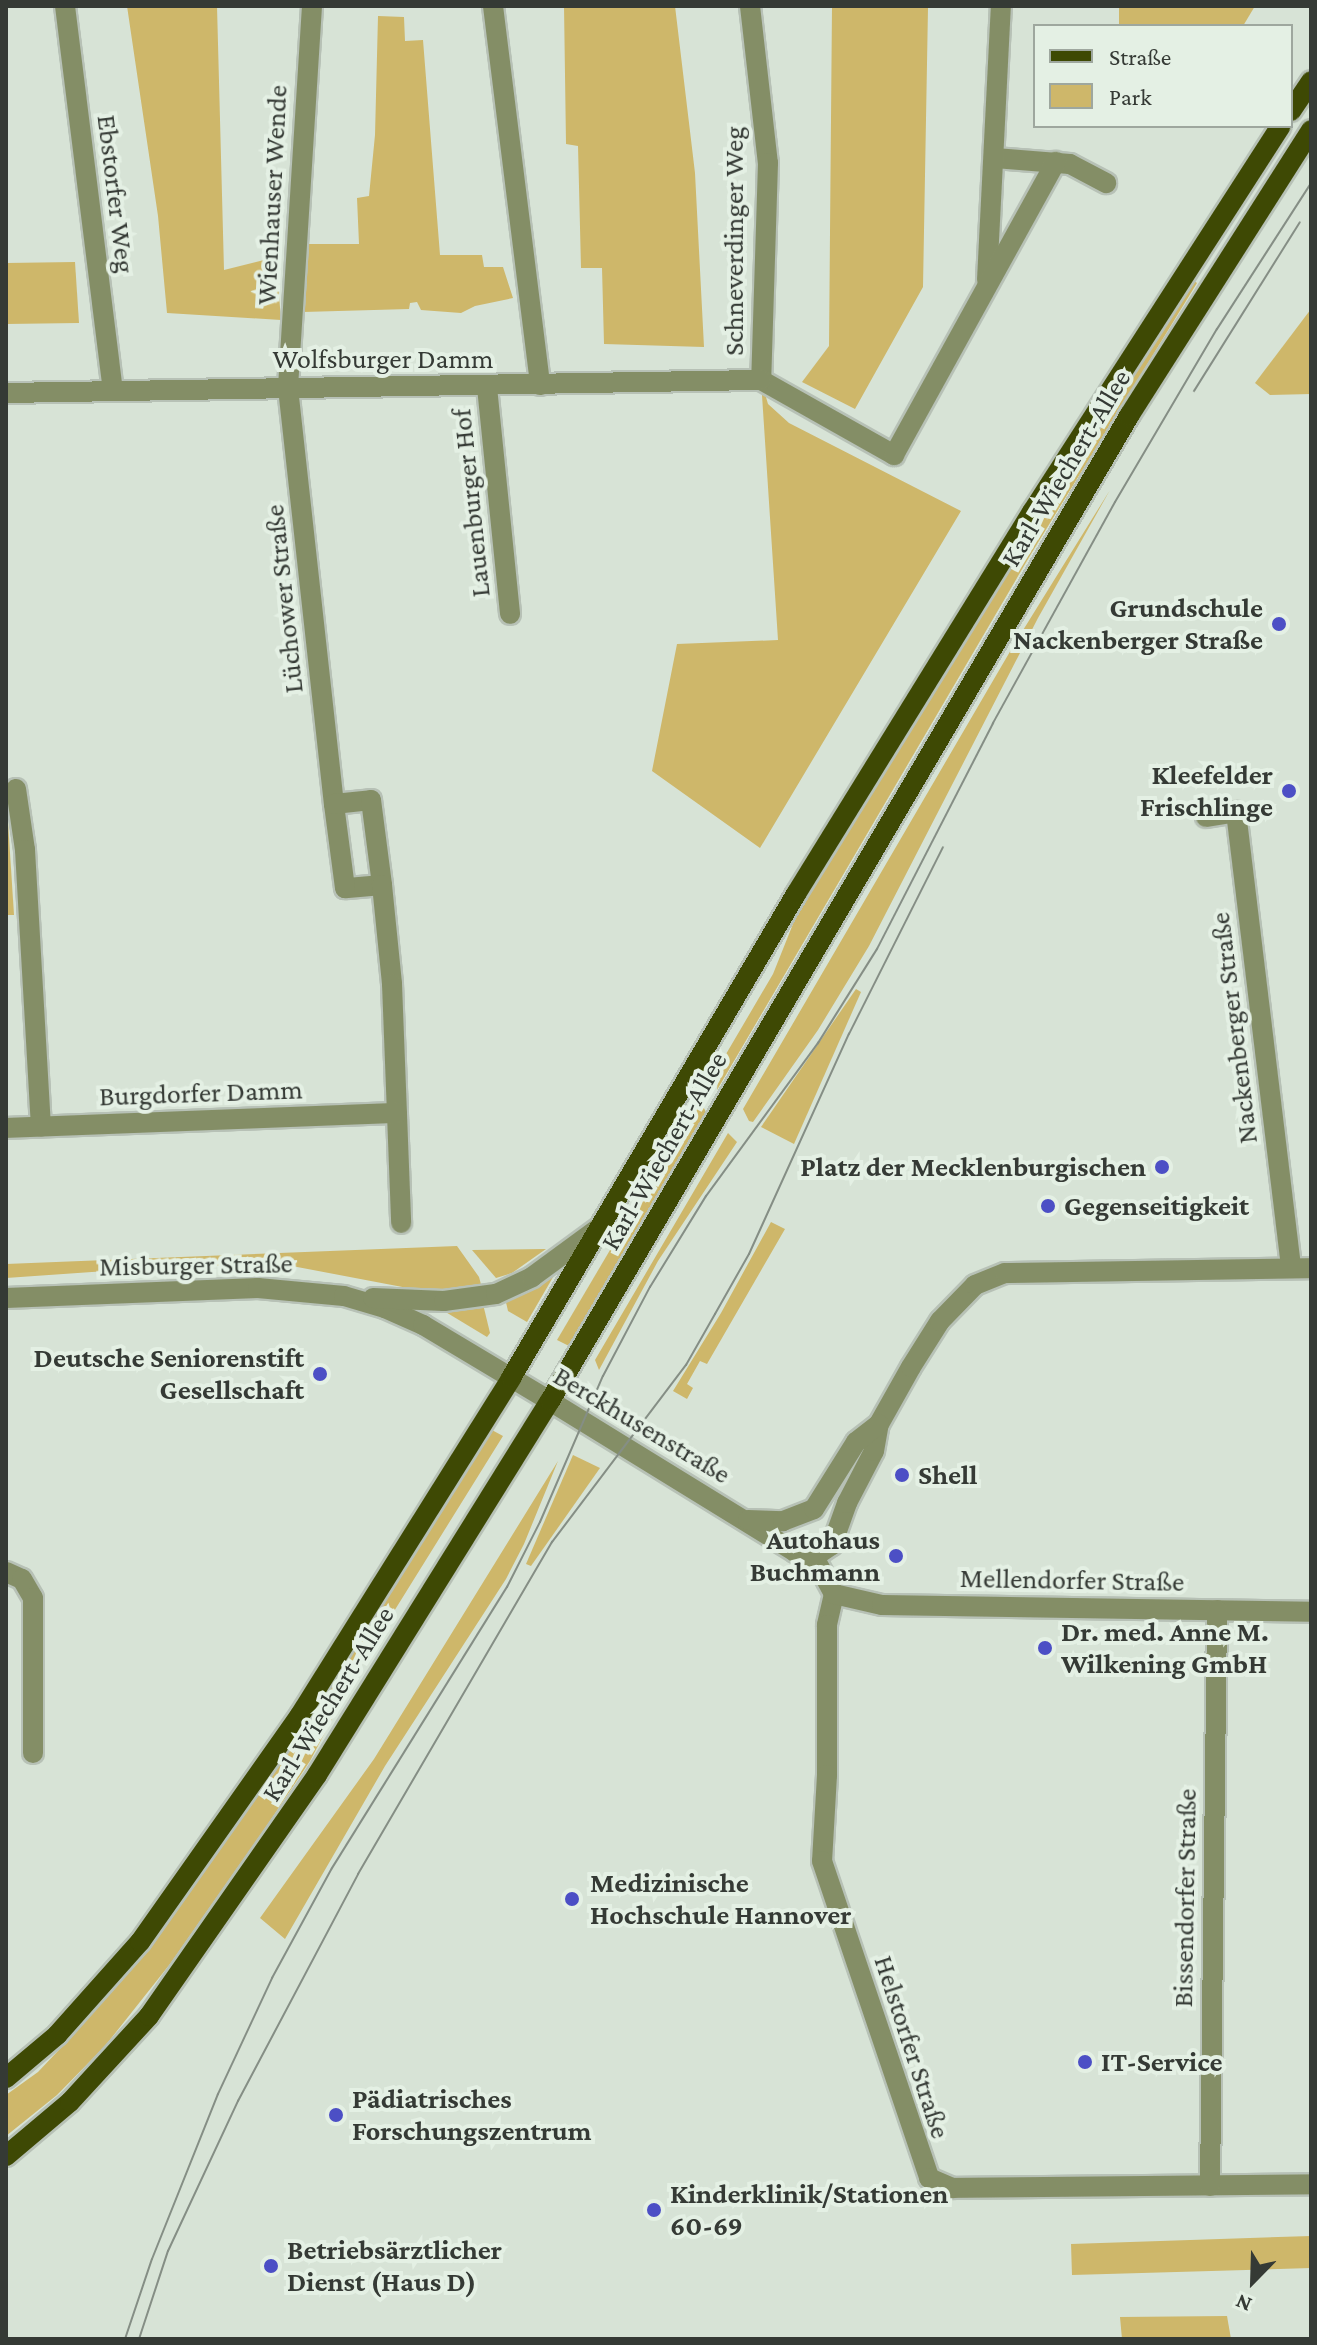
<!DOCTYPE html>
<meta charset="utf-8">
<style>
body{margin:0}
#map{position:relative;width:1317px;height:2345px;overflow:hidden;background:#d7e3d6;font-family:"Crimson Pro",serif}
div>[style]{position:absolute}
.green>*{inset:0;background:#ceb76a}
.roads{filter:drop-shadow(2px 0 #b7c1b6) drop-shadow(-2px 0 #b7c1b6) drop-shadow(0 2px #b7c1b6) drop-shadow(0 -2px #b7c1b6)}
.minor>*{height:20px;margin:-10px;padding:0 10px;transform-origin:10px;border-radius:10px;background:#848e66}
.major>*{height:20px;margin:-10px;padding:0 10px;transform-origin:10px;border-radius:10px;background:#3e4904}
.tram>*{height:2px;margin:-1px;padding:0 1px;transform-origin:1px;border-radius:1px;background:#858e85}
.dots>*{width:22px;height:22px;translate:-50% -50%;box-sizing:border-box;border:4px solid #e4f0e4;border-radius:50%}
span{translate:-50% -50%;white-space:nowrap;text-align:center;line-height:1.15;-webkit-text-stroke:8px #e4f0e4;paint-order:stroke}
.street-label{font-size:28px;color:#353a35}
.poi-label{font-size:28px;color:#353a35;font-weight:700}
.right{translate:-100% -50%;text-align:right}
.left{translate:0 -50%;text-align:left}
.frame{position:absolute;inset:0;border:8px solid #353a35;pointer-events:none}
.legend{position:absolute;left:1033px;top:24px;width:260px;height:104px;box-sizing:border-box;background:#e4f0e4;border:2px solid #9ea79e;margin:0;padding:10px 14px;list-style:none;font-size:24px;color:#353a35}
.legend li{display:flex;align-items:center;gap:16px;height:40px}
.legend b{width:40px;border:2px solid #9ea79e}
.north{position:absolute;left:1213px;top:2241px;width:80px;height:80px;-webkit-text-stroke:6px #e4f0e4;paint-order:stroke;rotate:203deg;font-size:22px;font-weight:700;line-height:32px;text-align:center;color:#353a35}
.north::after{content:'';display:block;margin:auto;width:28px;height:36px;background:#353a35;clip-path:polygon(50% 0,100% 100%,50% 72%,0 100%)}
</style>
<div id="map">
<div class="green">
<div style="clip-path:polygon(127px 6px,217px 6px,224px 270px,276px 257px,281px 320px,167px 313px,158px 216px)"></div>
<div style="clip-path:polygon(564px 6px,675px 6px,695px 173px,704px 347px,604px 344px,602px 268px,581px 268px,578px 146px,566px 144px)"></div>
<div style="clip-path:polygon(832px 6px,928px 8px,923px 287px,855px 409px,802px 382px,829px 346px)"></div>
<div style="clip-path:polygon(1119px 6px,1255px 6px,1243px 26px,1119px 26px)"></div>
<div style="clip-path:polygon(378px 16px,404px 17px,405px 41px,423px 40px,440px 255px,482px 255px,484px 267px,503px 267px,513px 298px,475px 306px,461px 313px,421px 310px,417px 302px,410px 303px,409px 309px,303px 312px,308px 244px,359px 244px,357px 198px,369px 196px,375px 135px)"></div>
<div style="clip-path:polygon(75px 262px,79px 323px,6px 324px,6px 263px)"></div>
<div style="clip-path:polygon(1193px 280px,1197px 283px,1031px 554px,717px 1090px,719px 1066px,773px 974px,801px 904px,1020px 549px)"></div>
<div style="clip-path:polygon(1311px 309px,1311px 394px,1270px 395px,1255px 383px)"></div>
<div style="clip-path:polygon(761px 380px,768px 404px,789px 423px,961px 511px,760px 848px,652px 771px,677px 644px,778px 640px)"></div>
<div style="clip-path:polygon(1110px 490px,1038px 618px,869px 946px,818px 1030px,753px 1122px,749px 1121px,743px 1109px,1015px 643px)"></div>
<div style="clip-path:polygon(6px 821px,8px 822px,14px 915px,6px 915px)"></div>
<div style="clip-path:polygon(856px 989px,861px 992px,794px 1144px,761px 1127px)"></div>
<div style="clip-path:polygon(699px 1099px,706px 1112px,569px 1346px,557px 1340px)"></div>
<div style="clip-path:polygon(728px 1133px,737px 1142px,658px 1261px,599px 1370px,595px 1360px)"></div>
<div style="clip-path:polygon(771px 1222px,785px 1229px,707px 1364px,700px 1361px,687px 1384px,693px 1388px,687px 1399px,673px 1391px,721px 1313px)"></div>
<div style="clip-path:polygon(457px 1246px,479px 1277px,482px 1288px,434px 1293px,292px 1266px,178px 1266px,6px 1278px,6px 1264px)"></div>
<div style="clip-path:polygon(546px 1249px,512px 1273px,496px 1278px,472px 1250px)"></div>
<div style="clip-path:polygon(556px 1272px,527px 1322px,508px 1311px,505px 1298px)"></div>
<div style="clip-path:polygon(483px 1304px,490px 1333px,487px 1337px,444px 1311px)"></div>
<div style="clip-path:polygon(490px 1429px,503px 1436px,360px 1666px,310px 1761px,268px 1824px,170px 1964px,105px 2046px,57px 2095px,6px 2136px,6px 2095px,38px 2072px,75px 2033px,179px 1906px,333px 1679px)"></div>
<div style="clip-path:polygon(573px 1455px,600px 1468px,531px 1566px,526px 1564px)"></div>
<div style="clip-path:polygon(558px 1461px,524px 1544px,506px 1579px,385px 1766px,285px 1939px,260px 1918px,374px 1759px)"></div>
<div style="clip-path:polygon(1311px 2236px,1311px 2268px,1072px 2275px,1071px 2244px)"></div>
<div style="clip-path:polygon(1227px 2316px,1231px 2339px,1122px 2339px,1120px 2317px)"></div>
</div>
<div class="roads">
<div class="minor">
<div style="left:65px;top:6px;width:386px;rotate:82.9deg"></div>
<div style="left:312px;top:6px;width:383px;rotate:93.6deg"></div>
<div style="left:288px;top:388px;width:419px;rotate:83.7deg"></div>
<div style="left:493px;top:6px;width:382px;rotate:82.9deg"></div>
<div style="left:750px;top:6px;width:158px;rotate:83.5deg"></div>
<div style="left:768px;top:163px;width:217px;rotate:91.8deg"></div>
<div style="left:995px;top:158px;width:75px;rotate:4.6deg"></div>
<div style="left:1070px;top:164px;width:41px;rotate:27.8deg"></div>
<div style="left:987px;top:280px;width:274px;rotate:-87.1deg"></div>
<div style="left:761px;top:380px;width:153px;rotate:29.4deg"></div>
<div style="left:894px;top:455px;width:335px;rotate:-61.1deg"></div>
<div style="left:487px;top:387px;width:228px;rotate:84.2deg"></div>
<div style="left:6px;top:393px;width:755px;rotate:-0.99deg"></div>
<div style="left:16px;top:789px;width:62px;rotate:81.6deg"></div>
<div style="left:25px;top:850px;width:277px;rotate:86.7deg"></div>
<div style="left:1206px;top:817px;width:30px;rotate:-9deg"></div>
<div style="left:1236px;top:812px;width:459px;rotate:83.1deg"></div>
<div style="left:382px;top:885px;width:37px;rotate:175deg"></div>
<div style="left:345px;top:888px;width:85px;rotate:-97.5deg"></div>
<div style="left:334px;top:804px;width:37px;rotate:-6deg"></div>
<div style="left:371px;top:800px;width:86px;rotate:82.6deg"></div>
<div style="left:382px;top:885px;width:100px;rotate:84.2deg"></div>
<div style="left:392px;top:984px;width:239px;rotate:87.8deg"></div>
<div style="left:6px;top:1128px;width:391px;rotate:-2.2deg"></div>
<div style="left:6px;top:1298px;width:252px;rotate:-2.3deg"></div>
<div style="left:258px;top:1288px;width:86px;rotate:5.3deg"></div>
<div style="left:344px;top:1296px;width:43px;rotate:16.3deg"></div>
<div style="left:385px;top:1308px;width:42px;rotate:24.1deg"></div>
<div style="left:423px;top:1325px;width:148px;rotate:30.9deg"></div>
<div style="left:550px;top:1401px;width:288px;rotate:31.6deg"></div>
<div style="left:795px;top:1552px;width:20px;rotate:15deg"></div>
<div style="left:814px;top:1557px;width:22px;rotate:-34deg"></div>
<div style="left:832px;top:1545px;width:45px;rotate:-70.3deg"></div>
<div style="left:847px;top:1503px;width:59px;rotate:-62.6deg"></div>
<div style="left:874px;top:1451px;width:27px;rotate:-80deg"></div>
<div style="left:879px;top:1424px;width:65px;rotate:-60.7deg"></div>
<div style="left:911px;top:1367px;width:54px;rotate:-57.8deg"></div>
<div style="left:940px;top:1321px;width:50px;rotate:-45.8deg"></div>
<div style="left:975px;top:1285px;width:32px;rotate:-22deg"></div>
<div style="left:1005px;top:1273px;width:306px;rotate:-0.9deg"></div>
<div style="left:373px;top:1298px;width:71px;rotate:2.4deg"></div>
<div style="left:444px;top:1301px;width:52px;rotate:-7.7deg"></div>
<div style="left:496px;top:1294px;width:40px;rotate:-25deg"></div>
<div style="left:532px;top:1277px;width:84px;rotate:-36.3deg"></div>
<div style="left:748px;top:1520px;width:35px;rotate:2deg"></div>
<div style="left:783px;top:1521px;width:33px;rotate:-21deg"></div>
<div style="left:814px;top:1509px;width:79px;rotate:-57.9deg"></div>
<div style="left:856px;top:1442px;width:29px;rotate:-38deg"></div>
<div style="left:814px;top:1557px;width:42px;rotate:61.6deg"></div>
<div style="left:834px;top:1594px;width:32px;rotate:103deg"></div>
<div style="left:827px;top:1625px;width:150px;rotate:90deg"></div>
<div style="left:827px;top:1775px;width:86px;rotate:93.3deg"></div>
<div style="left:822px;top:1861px;width:335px;rotate:71.3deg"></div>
<div style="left:929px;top:2178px;width:26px;rotate:23deg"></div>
<div style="left:953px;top:2188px;width:358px;rotate:-0.6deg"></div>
<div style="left:6px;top:1572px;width:17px;rotate:24deg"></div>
<div style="left:22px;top:1579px;width:22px;rotate:60deg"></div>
<div style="left:33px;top:1598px;width:155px;rotate:90deg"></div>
<div style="left:834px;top:1594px;width:49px;rotate:12.9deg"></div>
<div style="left:882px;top:1605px;width:429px;rotate:0.9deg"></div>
<div style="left:1210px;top:2186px;width:576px;rotate:-89.3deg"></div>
</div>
<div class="major">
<div style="left:1291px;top:111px;width:36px;rotate:-56deg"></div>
<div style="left:6px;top:2078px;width:67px;rotate:-40.1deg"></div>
<div style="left:57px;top:2035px;width:125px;rotate:-48.3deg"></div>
<div style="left:140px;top:1942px;width:278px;rotate:-54.8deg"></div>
<div style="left:300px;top:1715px;width:398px;rotate:-57.9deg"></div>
<div style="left:511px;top:1378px;width:562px;rotate:-59.51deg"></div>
<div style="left:796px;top:894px;width:449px;rotate:-58.3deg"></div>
<div style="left:1032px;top:512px;width:459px;rotate:-57.2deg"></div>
<div style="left:6px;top:2156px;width:84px;rotate:-40.2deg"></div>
<div style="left:70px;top:2102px;width:117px;rotate:-47.4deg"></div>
<div style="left:149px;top:2016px;width:294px;rotate:-55.1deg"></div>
<div style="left:317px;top:1775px;width:441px;rotate:-58.1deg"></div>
<div style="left:550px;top:1401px;width:1143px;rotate:-59.55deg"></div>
<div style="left:1129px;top:416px;width:339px;rotate:-57.5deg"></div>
</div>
</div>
<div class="tram">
<div style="left:1194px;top:391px;width:199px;rotate:-57.9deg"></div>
<div style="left:125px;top:2339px;width:84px;rotate:-71.4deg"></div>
<div style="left:152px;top:2259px;width:178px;rotate:-68.2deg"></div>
<div style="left:218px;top:2094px;width:128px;rotate:-65deg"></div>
<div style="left:272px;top:1978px;width:125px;rotate:-61.4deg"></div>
<div style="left:332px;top:1868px;width:331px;rotate:-58.1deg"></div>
<div style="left:507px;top:1587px;width:73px;rotate:-63.1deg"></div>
<div style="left:540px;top:1522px;width:159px;rotate:-66.7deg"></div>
<div style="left:603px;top:1376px;width:101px;rotate:-62.2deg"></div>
<div style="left:650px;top:1287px;width:107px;rotate:-58.4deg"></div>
<div style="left:706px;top:1196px;width:190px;rotate:-53.8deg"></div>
<div style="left:818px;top:1043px;width:111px;rotate:-57.9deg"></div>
<div style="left:877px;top:949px;width:254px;rotate:-62.8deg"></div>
<div style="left:993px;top:723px;width:252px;rotate:-61.1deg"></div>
<div style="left:1115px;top:502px;width:201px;rotate:-59.5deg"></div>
<div style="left:1217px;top:329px;width:174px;rotate:-57.2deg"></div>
<div style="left:139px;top:2339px;width:93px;rotate:-71.8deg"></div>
<div style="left:168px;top:2251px;width:166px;rotate:-65deg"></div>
<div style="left:238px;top:2101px;width:257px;rotate:-62.1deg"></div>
<div style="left:358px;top:1874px;width:385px;rotate:-59.7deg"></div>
<div style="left:552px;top:1542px;width:222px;rotate:-52.9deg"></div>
<div style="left:686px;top:1365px;width:59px;rotate:-60.4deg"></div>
<div style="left:715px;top:1314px;width:69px;rotate:-60.5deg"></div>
<div style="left:749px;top:1254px;width:242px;rotate:-65.6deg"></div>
<div style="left:849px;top:1034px;width:209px;rotate:-63.3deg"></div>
</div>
<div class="dots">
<div style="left:1279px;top:624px;background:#4c4fc5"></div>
<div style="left:1289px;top:791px;background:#4c4fc5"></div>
<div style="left:1162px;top:1167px;background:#4c4fc5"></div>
<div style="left:1048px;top:1206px;background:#4c4fc5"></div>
<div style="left:320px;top:1374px;background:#4c4fc5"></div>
<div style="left:902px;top:1475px;background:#4c4fc5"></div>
<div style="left:896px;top:1556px;background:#4c4fc5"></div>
<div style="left:1045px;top:1648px;background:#4c4fc5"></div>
<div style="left:572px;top:1899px;background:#4c4fc5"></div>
<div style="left:1085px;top:2062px;background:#4c4fc5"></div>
<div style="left:336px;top:2115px;background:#4c4fc5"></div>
<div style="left:654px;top:2210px;background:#4c4fc5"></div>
<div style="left:271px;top:2266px;background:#4c4fc5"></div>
</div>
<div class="street-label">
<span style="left:116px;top:194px;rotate:83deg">Ebstorfer Weg</span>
<span style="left:272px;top:195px;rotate:-87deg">Wienhauser Wende</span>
<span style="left:734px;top:241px;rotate:-90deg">Schneverdinger Weg</span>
<span style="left:383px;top:359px">Wolfsburger Damm</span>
<span style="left:1066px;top:468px;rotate:-59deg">Karl-Wiechert-Allee</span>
<span style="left:471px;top:503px;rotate:-96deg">Lauenburger Hof</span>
<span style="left:284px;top:599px;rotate:-96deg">Lüchower Straße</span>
<span style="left:1234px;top:1028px;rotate:-97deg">Nackenberger Straße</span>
<span style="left:201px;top:1093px;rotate:-2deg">Burgdorfer Damm</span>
<span style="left:664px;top:1151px;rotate:-60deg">Karl-Wiechert-Allee</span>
<span style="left:196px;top:1265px;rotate:-1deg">Misburger Straße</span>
<span style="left:642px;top:1425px;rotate:31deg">Berckhusenstraße</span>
<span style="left:1072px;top:1580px;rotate:1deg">Mellendorfer Straße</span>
<span style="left:328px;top:1704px;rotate:-58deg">Karl-Wiechert-Allee</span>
<span style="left:1185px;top:1898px;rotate:-89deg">Bissendorfer Straße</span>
<span style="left:912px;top:2047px;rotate:72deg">Helstorfer Straße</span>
</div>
<div class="poi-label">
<span class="right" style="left:1263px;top:624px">Grundschule<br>Nackenberger Straße</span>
<span class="right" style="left:1273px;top:791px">Kleefelder<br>Frischlinge</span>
<span class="right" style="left:1146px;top:1167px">Platz der Mecklenburgischen</span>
<span class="left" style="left:1064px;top:1206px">Gegenseitigkeit</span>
<span class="right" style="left:304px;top:1374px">Deutsche Seniorenstift<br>Gesellschaft</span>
<span class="left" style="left:918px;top:1475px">Shell</span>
<span class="right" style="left:880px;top:1556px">Autohaus<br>Buchmann</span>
<span class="left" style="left:1061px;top:1648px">Dr. med. Anne M.<br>Wilkening GmbH</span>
<span class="left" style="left:590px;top:1899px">Medizinische<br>Hochschule Hannover</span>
<span class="left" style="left:1101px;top:2062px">IT-Service</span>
<span class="left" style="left:352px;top:2115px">Pädiatrisches<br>Forschungszentrum</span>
<span class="left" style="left:670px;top:2210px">Kinderklinik/Stationen<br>60-69</span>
<span class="left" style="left:287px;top:2266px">Betriebsärztlicher<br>Dienst (Haus D)</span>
</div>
<div class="frame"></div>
<ul class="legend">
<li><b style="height:10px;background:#3e4904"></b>Straße</li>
<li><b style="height:22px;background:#ceb76a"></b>Park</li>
</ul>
<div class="north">N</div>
</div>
